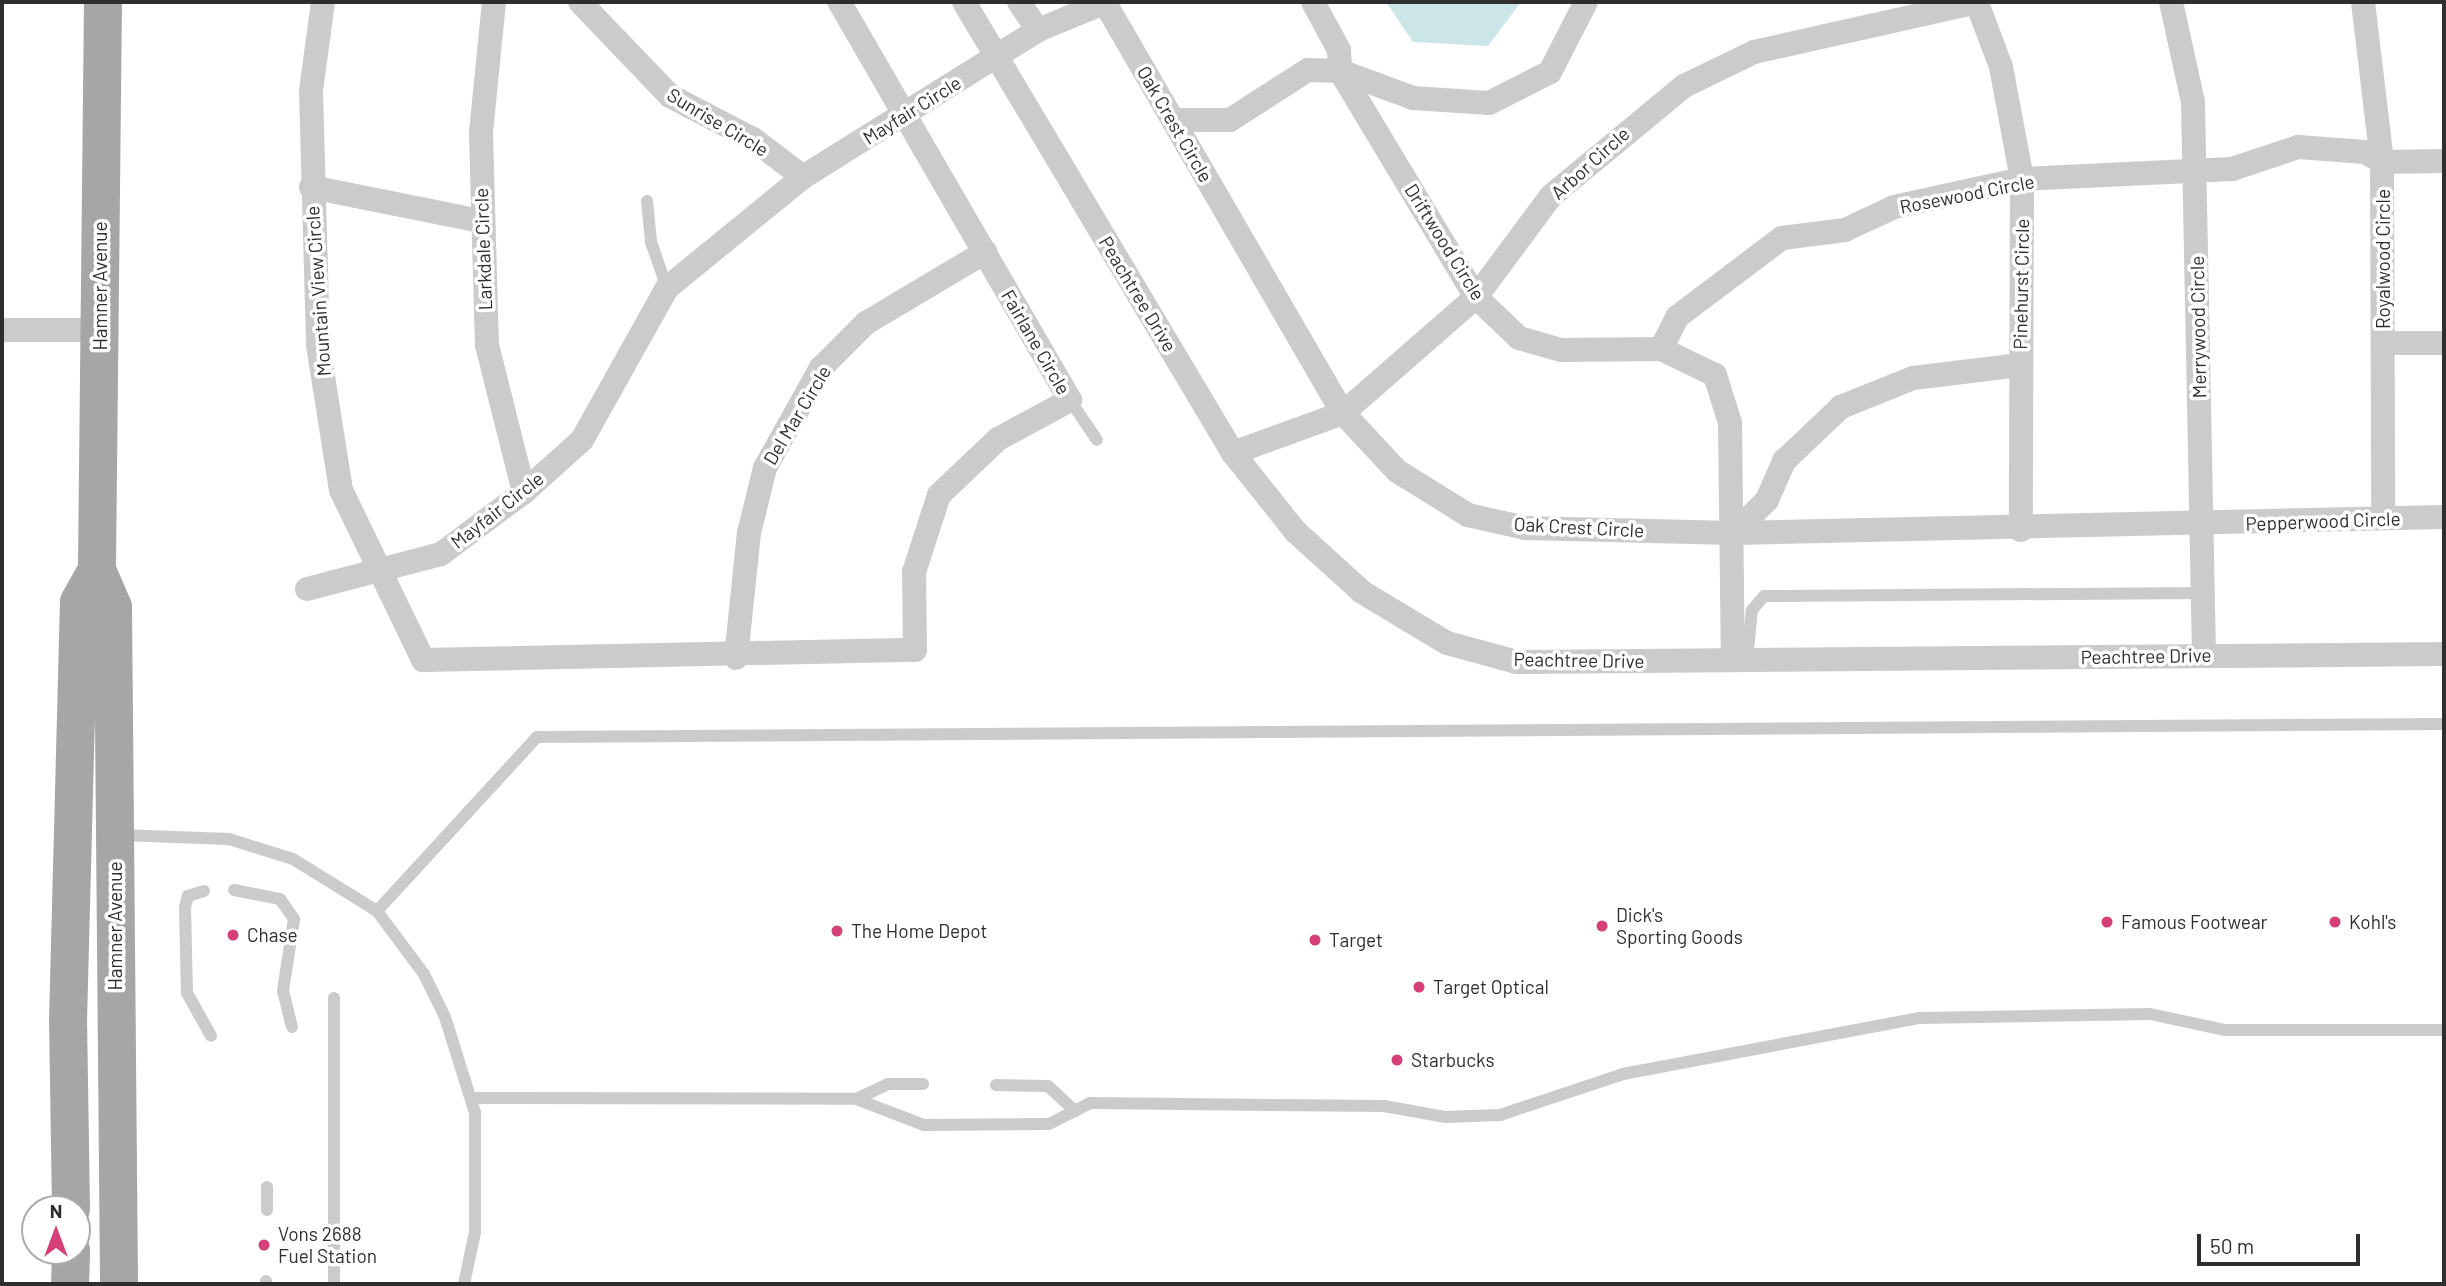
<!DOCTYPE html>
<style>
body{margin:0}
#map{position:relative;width:2446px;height:1286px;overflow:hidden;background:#fff;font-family:Barlow,sans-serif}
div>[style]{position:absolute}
.water>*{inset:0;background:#cbe5e8}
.service>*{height:12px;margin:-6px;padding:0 6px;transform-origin:6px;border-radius:6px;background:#cbcbcb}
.minor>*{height:24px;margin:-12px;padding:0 12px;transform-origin:12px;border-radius:12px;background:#cbcbcb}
.primary>*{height:38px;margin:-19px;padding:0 19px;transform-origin:19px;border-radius:19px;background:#a6a6a6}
.dots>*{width:19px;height:19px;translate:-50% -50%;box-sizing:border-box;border:4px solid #fff;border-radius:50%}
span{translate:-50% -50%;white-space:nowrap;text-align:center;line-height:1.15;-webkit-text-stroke:7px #fff;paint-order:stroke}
.street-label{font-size:19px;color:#2e2e2e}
.poi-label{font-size:19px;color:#2e2e2e}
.left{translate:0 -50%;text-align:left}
.frame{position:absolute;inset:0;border:4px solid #2e2e2e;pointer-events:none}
.north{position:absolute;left:21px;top:1195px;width:70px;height:70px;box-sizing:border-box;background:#fff;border:2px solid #ababab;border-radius:50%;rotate:0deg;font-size:19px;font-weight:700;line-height:28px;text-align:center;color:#2e2e2e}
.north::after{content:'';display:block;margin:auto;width:24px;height:32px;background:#d54177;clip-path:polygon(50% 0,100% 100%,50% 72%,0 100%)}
.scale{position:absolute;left:2197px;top:1234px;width:163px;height:32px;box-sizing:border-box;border:4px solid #2e2e2e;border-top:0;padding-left:9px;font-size:21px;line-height:24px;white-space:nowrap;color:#2e2e2e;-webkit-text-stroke:5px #fff;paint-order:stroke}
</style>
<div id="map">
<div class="water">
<div style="clip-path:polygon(1386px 2px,1521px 2px,1488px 46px,1413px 42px)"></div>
</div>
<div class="service">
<div style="left:647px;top:201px;width:41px;rotate:84.4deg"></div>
<div style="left:651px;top:242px;width:49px;rotate:70.8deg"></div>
<div style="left:1070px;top:400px;width:48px;rotate:56deg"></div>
<div style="left:1747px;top:660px;width:50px;rotate:-84.3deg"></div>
<div style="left:1752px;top:610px;width:18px;rotate:-49deg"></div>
<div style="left:1764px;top:596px;width:439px;rotate:-0.4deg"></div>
<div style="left:120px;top:835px;width:109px;rotate:2.1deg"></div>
<div style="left:229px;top:839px;width:67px;rotate:17.4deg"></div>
<div style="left:293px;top:859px;width:99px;rotate:31.8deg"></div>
<div style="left:377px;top:911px;width:79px;rotate:53.3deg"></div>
<div style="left:424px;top:974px;width:48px;rotate:64deg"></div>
<div style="left:445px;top:1017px;width:101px;rotate:72.6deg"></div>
<div style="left:475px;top:1113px;width:119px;rotate:90deg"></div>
<div style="left:475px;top:1232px;width:53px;rotate:101.9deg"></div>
<div style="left:234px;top:890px;width:47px;rotate:11.1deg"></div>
<div style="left:280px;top:899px;width:24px;rotate:55deg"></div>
<div style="left:294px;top:919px;width:73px;rotate:98.7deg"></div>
<div style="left:283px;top:991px;width:37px;rotate:76deg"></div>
<div style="left:204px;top:891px;width:17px;rotate:163deg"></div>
<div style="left:188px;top:896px;width:11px;rotate:105deg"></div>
<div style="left:185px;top:907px;width:86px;rotate:88.7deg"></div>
<div style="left:187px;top:993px;width:49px;rotate:60.8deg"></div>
<div style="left:377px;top:911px;width:236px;rotate:-47.4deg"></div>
<div style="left:537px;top:737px;width:1907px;rotate:-0.39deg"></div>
<div style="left:334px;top:998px;width:286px;rotate:90deg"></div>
<div style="left:996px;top:1085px;width:52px;rotate:1.1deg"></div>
<div style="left:1048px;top:1086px;width:37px;rotate:43deg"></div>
<div style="left:471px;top:1098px;width:385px;rotate:0.1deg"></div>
<div style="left:856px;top:1099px;width:73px;rotate:20.9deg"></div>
<div style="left:924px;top:1125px;width:125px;rotate:-0.5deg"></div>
<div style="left:1049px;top:1124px;width:46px;rotate:-27.1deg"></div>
<div style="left:1090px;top:1103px;width:294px;rotate:0.6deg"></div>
<div style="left:1384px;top:1106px;width:63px;rotate:10.1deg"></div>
<div style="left:1446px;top:1117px;width:54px;rotate:-2.1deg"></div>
<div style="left:1500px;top:1115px;width:130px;rotate:-18.4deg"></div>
<div style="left:1623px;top:1074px;width:302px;rotate:-10.7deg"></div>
<div style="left:1920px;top:1018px;width:230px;rotate:-1deg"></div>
<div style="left:2150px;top:1014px;width:77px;rotate:12deg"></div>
<div style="left:2225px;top:1030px;width:219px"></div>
<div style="left:856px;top:1099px;width:35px;rotate:-25deg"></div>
<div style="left:888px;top:1084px;width:35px"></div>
<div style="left:267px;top:1210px;width:23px;rotate:-90deg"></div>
<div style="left:266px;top:1284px;width:3px;rotate:-90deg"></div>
</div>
<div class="minor">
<div style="left:323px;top:2px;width:90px;rotate:97.7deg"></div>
<div style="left:311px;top:91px;width:254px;rotate:88.4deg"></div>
<div style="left:318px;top:345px;width:147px;rotate:81deg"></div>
<div style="left:341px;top:490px;width:189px;rotate:64.2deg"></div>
<div style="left:423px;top:660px;width:492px;rotate:-1.2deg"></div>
<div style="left:915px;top:650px;width:78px;rotate:-90.7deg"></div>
<div style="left:914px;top:572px;width:81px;rotate:-72deg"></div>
<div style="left:939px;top:495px;width:81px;rotate:-43.5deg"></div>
<div style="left:998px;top:439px;width:82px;rotate:-28.4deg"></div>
<div style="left:1070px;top:400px;width:460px;rotate:-120.1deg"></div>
<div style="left:494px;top:2px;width:132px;rotate:95.7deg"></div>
<div style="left:481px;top:133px;width:212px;rotate:88.4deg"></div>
<div style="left:487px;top:345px;width:152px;rotate:75.9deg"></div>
<div style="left:580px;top:2px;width:130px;rotate:46.2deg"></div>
<div style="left:670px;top:96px;width:93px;rotate:27.4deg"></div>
<div style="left:753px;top:139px;width:63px;rotate:37.2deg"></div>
<div style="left:964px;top:2px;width:525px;rotate:59.19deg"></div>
<div style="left:1233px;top:453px;width:100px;rotate:51.5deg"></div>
<div style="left:1295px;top:531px;width:91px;rotate:42.3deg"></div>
<div style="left:1362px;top:592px;width:99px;rotate:31deg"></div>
<div style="left:1447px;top:643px;width:73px;rotate:15.2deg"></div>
<div style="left:1517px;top:662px;width:927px;rotate:-0.49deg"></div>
<div style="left:1019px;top:2px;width:34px;rotate:56deg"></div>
<div style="left:1038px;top:30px;width:74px;rotate:-22.4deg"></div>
<div style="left:1313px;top:2px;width:55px;rotate:61.6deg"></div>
<div style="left:1339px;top:50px;width:21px;rotate:87deg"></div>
<div style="left:1340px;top:71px;width:264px;rotate:59deg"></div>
<div style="left:1476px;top:297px;width:59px;rotate:43.6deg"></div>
<div style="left:1519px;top:338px;width:44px;rotate:15.9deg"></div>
<div style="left:1561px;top:350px;width:100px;rotate:-0.6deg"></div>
<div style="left:1661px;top:349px;width:60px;rotate:25.7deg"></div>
<div style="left:1715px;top:375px;width:50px;rotate:72.6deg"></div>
<div style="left:1730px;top:423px;width:237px;rotate:89.3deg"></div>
<div style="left:2171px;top:2px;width:102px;rotate:77.6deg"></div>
<div style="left:2193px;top:102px;width:553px;rotate:88.86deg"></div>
<div style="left:2363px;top:2px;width:161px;rotate:83.2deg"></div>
<div style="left:2382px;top:162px;width:355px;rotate:89.8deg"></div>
<div style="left:1105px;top:3px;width:474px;rotate:59.9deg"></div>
<div style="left:1343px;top:413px;width:79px;rotate:47deg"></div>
<div style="left:1397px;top:471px;width:84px;rotate:31.8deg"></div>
<div style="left:1468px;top:515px;width:58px;rotate:12.8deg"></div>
<div style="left:1525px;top:528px;width:209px;rotate:1.4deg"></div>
<div style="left:1734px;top:533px;width:710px;rotate:-1.29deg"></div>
<div style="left:1977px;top:3px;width:68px;rotate:69.4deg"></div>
<div style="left:2001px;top:67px;width:114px;rotate:79.4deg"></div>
<div style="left:2022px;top:179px;width:351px;rotate:90.2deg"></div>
<div style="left:1173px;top:120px;width:57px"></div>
<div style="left:1230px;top:120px;width:93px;rotate:-32.7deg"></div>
<div style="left:1308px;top:70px;width:32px;rotate:2deg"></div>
<div style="left:1340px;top:71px;width:78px;rotate:20.3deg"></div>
<div style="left:1413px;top:98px;width:76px;rotate:3.8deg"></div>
<div style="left:1489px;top:103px;width:68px;rotate:-26.9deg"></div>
<div style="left:1550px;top:72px;width:79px;rotate:-62.8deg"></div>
<div style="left:311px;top:187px;width:173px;rotate:11.3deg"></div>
<div style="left:2px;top:330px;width:97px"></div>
<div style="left:2383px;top:343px;width:61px"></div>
<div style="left:1661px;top:349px;width:36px;rotate:-63deg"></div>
<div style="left:1677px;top:317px;width:131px;rotate:-37deg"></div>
<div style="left:1782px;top:238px;width:64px;rotate:-7.2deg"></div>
<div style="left:1845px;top:230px;width:54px;rotate:-25.1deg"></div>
<div style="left:1894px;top:207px;width:131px;rotate:-12.3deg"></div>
<div style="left:2022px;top:179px;width:210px;rotate:-2.7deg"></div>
<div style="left:2232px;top:169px;width:70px;rotate:-18.4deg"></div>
<div style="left:2298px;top:147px;width:67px;rotate:4.3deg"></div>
<div style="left:2365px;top:152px;width:20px;rotate:30deg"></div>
<div style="left:2382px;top:162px;width:62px;rotate:-0.9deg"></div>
<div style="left:1233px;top:453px;width:117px;rotate:-20deg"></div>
<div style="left:1343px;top:413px;width:176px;rotate:-41.1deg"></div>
<div style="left:1476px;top:297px;width:126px;rotate:-53.4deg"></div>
<div style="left:1551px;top:196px;width:173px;rotate:-39.6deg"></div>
<div style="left:1684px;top:86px;width:78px;rotate:-25.9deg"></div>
<div style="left:1754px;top:52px;width:229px;rotate:-12.6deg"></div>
<div style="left:1734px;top:533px;width:47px;rotate:-45deg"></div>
<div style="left:1767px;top:500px;width:43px;rotate:-66.4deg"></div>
<div style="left:1784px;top:461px;width:79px;rotate:-43.5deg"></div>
<div style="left:1841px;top:407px;width:78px;rotate:-21.9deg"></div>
<div style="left:1913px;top:378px;width:108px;rotate:-6.9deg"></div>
<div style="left:307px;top:589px;width:138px;rotate:-14.6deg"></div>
<div style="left:441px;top:554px;width:104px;rotate:-36.8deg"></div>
<div style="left:524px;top:492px;width:78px;rotate:-41.9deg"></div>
<div style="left:582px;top:440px;width:174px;rotate:-60.8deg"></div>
<div style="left:667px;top:288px;width:176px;rotate:-39.2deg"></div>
<div style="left:803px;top:177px;width:277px;rotate:-32deg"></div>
<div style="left:736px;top:658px;width:126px;rotate:-84.1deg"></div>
<div style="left:749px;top:533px;width:67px;rotate:-76.2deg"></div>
<div style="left:765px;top:468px;width:115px;rotate:-60.8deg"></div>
<div style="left:821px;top:368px;width:64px;rotate:-45deg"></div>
<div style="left:866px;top:323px;width:139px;rotate:-30.8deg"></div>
</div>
<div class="primary">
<div style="left:103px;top:2px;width:568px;rotate:90.61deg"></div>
<div style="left:97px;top:570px;width:40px;rotate:66.6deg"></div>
<div style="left:113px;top:607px;width:677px;rotate:89.49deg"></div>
<div style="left:71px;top:1209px;width:188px;rotate:-90.9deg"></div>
<div style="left:68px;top:1021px;width:419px;rotate:-88.5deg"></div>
<div style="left:79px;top:602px;width:37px;rotate:-61deg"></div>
<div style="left:70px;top:1284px;width:33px;rotate:-88deg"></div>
</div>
<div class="dots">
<div style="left:2107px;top:922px;background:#d54177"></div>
<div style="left:2335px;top:922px;background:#d54177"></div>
<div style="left:1602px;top:926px;background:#d54177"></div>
<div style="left:837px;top:931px;background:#d54177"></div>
<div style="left:233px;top:935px;background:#d54177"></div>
<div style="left:1315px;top:940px;background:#d54177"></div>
<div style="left:1419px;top:987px;background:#d54177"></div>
<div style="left:1397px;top:1060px;background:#d54177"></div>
<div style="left:264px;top:1245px;background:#d54177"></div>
</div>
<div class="street-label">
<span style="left:912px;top:110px;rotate:-32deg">Mayfair Circle</span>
<span style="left:718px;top:122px;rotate:31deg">Sunrise Circle</span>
<span style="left:1175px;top:124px;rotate:60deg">Oak Crest Circle</span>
<span style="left:1590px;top:163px;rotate:-42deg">Arbor Circle</span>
<span style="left:1967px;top:194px;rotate:-11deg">Rosewood Circle</span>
<span style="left:1445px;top:242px;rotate:58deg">Driftwood Circle</span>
<span style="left:483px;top:249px;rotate:-92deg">Larkdale Circle</span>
<span style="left:2383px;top:259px;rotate:-90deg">Royalwood Circle</span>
<span style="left:2021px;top:284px;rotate:-89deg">Pinehurst Circle</span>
<span style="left:100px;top:286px;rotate:-90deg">Hamner Avenue</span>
<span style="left:318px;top:291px;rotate:-94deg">Mountain View Circle</span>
<span style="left:1138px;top:294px;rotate:59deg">Peachtree Drive</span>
<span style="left:2198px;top:327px;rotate:-91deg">Merrywood Circle</span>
<span style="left:1036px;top:342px;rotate:60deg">Fairlane Circle</span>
<span style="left:797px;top:415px;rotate:-59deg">Del Mar Circle</span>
<span style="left:497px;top:510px;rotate:-38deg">Mayfair Circle</span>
<span style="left:2323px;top:521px;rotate:-2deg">Pepperwood Circle</span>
<span style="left:1579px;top:527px;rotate:3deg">Oak Crest Circle</span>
<span style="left:2146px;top:656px;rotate:-1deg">Peachtree Drive</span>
<span style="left:1579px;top:660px;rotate:1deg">Peachtree Drive</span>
<span style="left:115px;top:926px;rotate:-90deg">Hamner Avenue</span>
</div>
<div class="poi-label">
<span class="left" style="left:1616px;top:926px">Dick's<br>Sporting Goods</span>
<span class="left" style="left:2121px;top:922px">Famous Footwear</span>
<span class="left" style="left:2349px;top:922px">Kohl's</span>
<span class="left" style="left:851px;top:931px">The Home Depot</span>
<span class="left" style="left:247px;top:935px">Chase</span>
<span class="left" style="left:1329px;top:940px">Target</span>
<span class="left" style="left:1433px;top:987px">Target Optical</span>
<span class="left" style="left:1411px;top:1060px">Starbucks</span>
<span class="left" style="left:278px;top:1245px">Vons 2688<br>Fuel Station</span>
</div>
<div class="frame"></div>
<div class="north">N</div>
<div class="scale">50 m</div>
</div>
